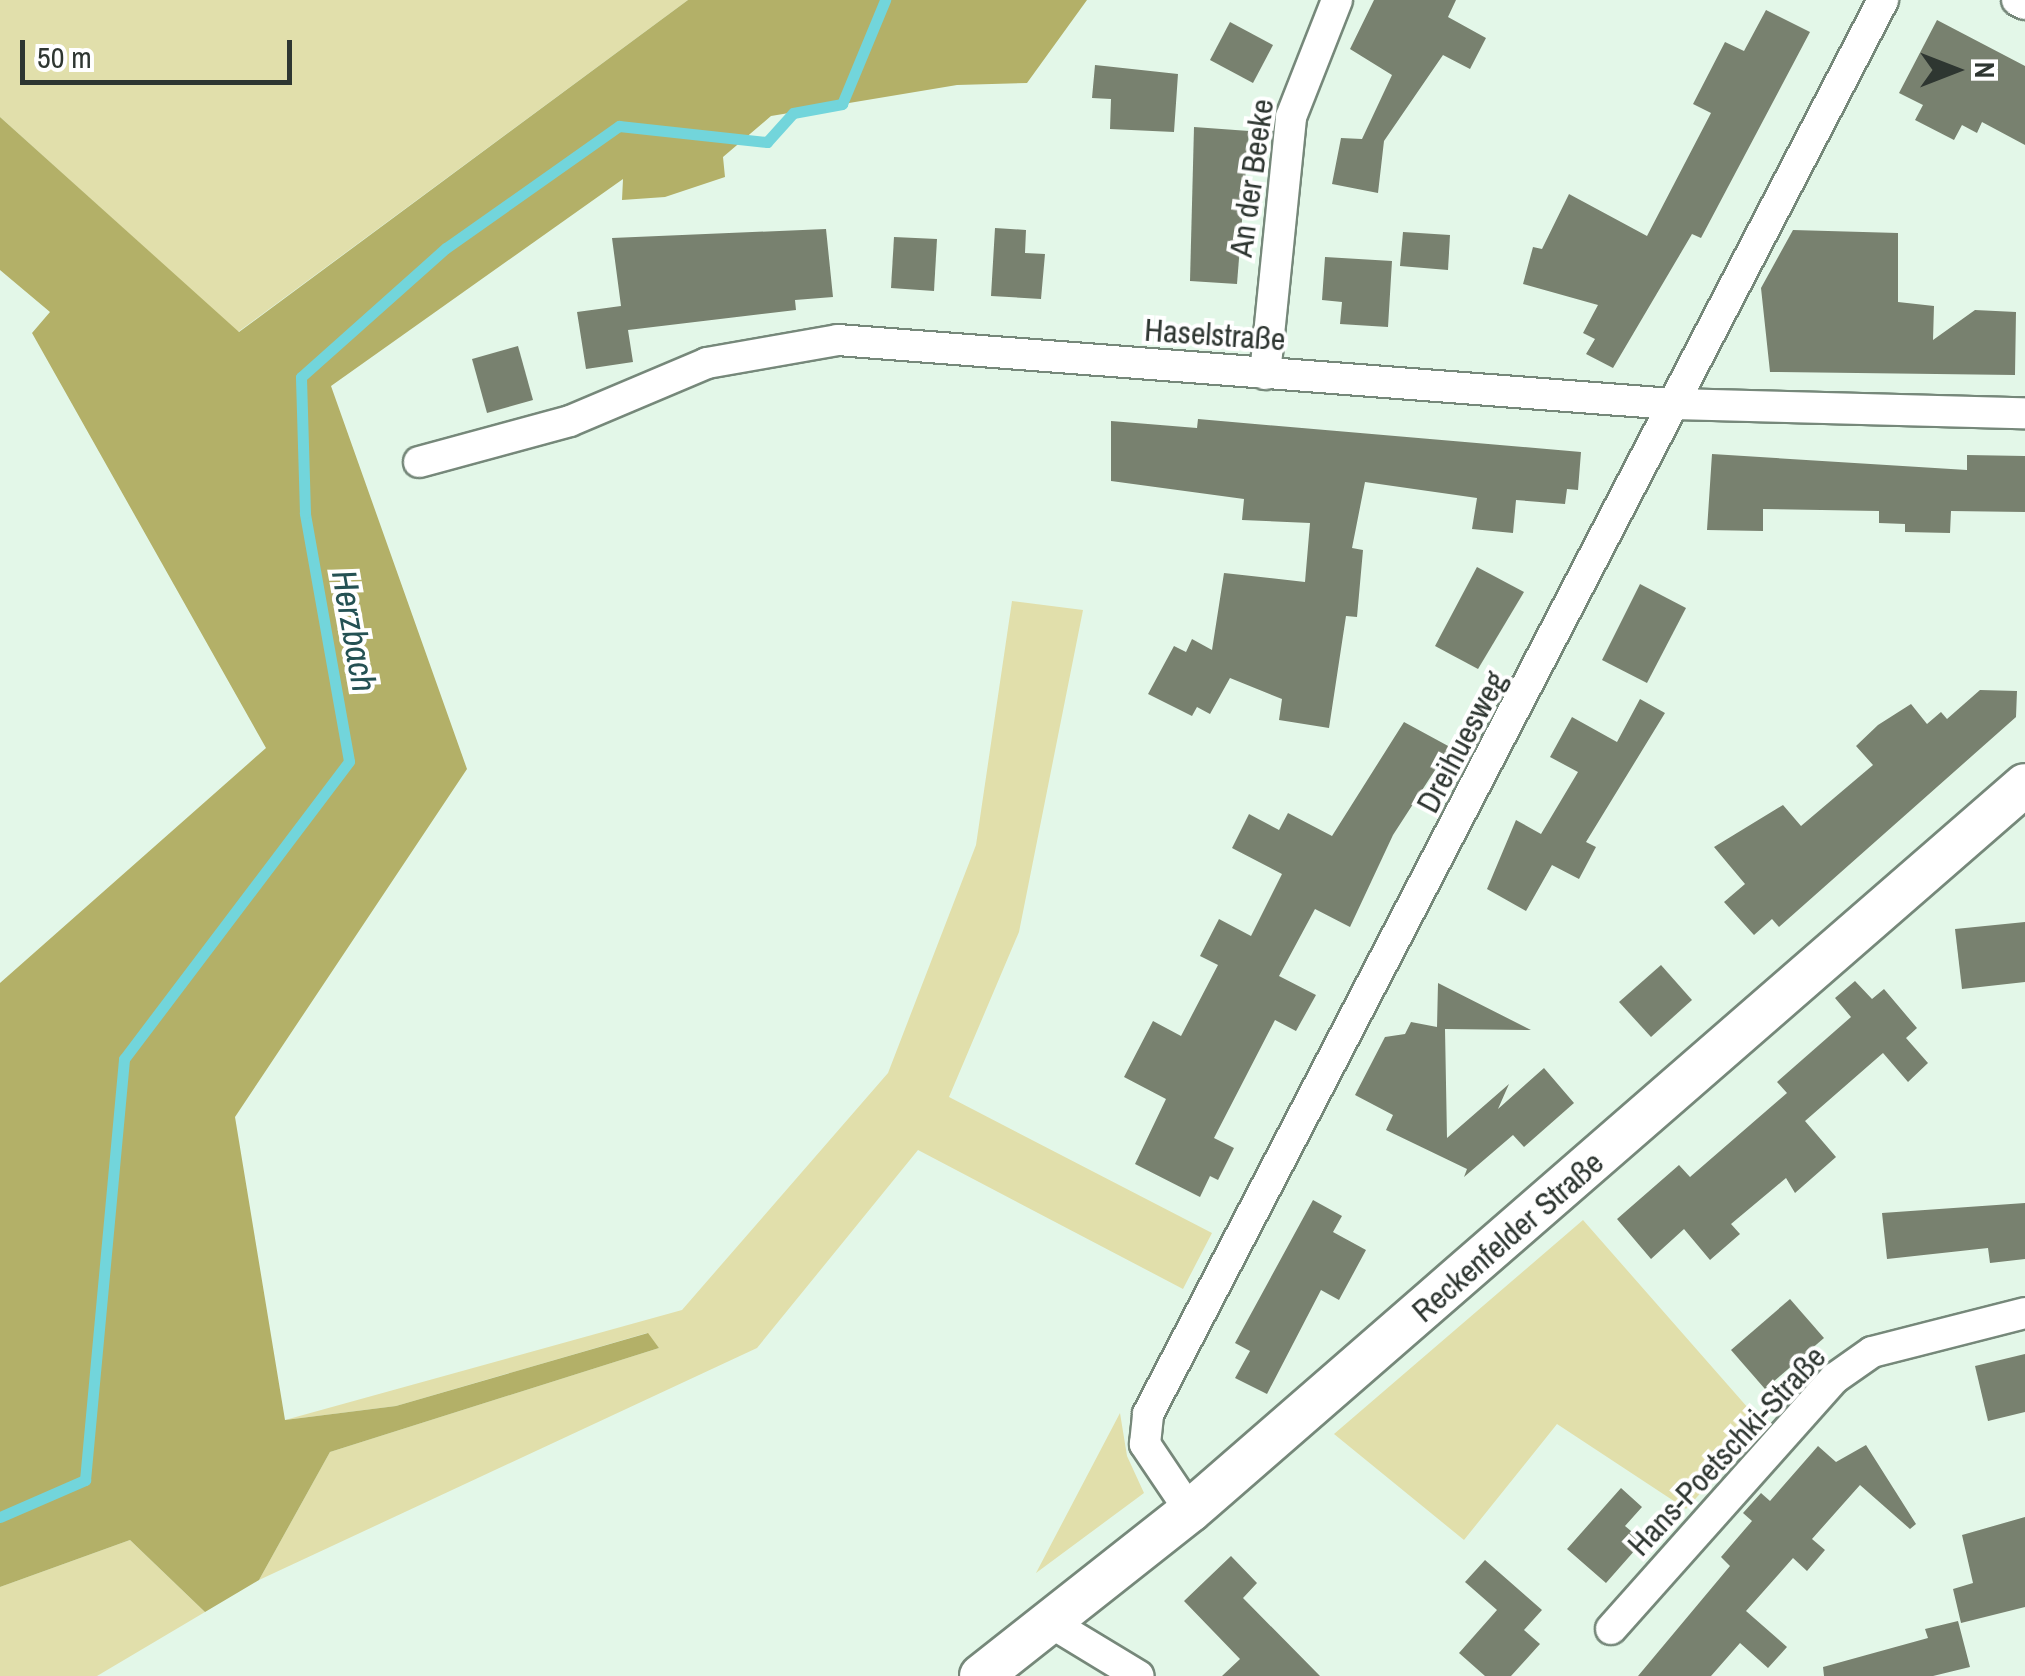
<!DOCTYPE html>
<meta charset="utf-8">
<style>
body{margin:0}
#map{position:relative;width:2025px;height:1676px;overflow:hidden;background:#e3f7e8;font-family:"Archivo Narrow",sans-serif}
div>[style]{position:absolute}
.green>*{inset:0;background:#e1dfab}
.forest>*{inset:0;background:#b3b068}
.stream>*{height:11px;margin:-5.5px;padding:0 5.5px;transform-origin:5.5px;border-radius:5.5px;background:#72d5db}
.building>*{inset:0;background:#78816f}
.roads{filter:drop-shadow(2px 0 #76887a) drop-shadow(-2px 0 #76887a) drop-shadow(0 2px #76887a) drop-shadow(0 -2px #76887a)}
.street>*{height:30px;margin:-15px;padding:0 15px;transform-origin:15px;border-radius:15px;background:#fff}
.secondary>*{height:42px;margin:-21px;padding:0 21px;transform-origin:21px;border-radius:21px;background:#fff}
span{translate:-50% -50%;white-space:nowrap;text-align:center;line-height:1.15;-webkit-text-stroke:8px #fff;paint-order:stroke}
.street-label{font-size:32px;color:#2e3631}
.water-label{font-size:35px;color:#245153;font-style:italic}
.north{position:absolute;left:1905px;top:20px;width:100px;height:100px;-webkit-text-stroke:8px #fff;paint-order:stroke;rotate:90deg;font-size:28px;font-weight:700;line-height:40px;text-align:center;color:#2e3631}
.north::after{content:'';display:block;margin:auto;width:35px;height:45px;background:#2e3631;clip-path:polygon(50% 0,100% 100%,50% 72%,0 100%)}
.scale{position:absolute;left:20px;top:40px;width:272px;height:45px;box-sizing:border-box;border:5px solid #2e3631;border-top:0;padding-left:12px;font-size:30px;line-height:35px;white-space:nowrap;color:#2e3631;-webkit-text-stroke:8px #fff;paint-order:stroke}
</style>
<div id="map">
<div class="green">
<div style="clip-path:polygon(0 0,688px 0,238px 332px,0 117px)"></div>
<div style="clip-path:polygon(1012px 601px,1083px 610px,1019px 932px,949px 1097px,1212px 1233px,1183px 1289px,918px 1150px,757px 1348px,259px 1580px,330px 1452px,659px 1348px,647px 1333px,396px 1406px,285px 1420px,682px 1310px,888px 1073px,976px 845px)"></div>
<div style="clip-path:polygon(1583px 1220px,1763px 1425px,1686px 1509px,1557px 1424px,1464px 1540px,1334px 1434px)"></div>
<div style="clip-path:polygon(1120px 1413px,1127px 1456px,1144px 1493px,1036px 1573px)"></div>
<div style="clip-path:polygon(130px 1540px,205px 1612px,97px 1676px,0 1676px,0 1587px)"></div>
</div>
<div class="forest">
<div style="clip-path:polygon(688px 0,1087px 0,1027px 83px,957px 85px,771px 116px,723px 157px,725px 177px,665px 197px,622px 200px,623px 179px,331px 386px,467px 769px,235px 1117px,285px 1420px,396px 1406px,648px 1333px,659px 1348px,330px 1452px,259px 1580px,205px 1612px,130px 1540px,0 1587px,0 983px,266px 748px,32px 333px,50px 312px,0 270px,0 117px,239px 332px)"></div>
</div>
<div class="stream">
<div style="left:0;top:1517px;width:93px;rotate:-23.5deg"></div>
<div style="left:85px;top:1480px;width:423px;rotate:-84.7deg"></div>
<div style="left:124px;top:1059px;width:373px;rotate:-52.9deg"></div>
<div style="left:349px;top:761px;width:252px;rotate:-100.1deg"></div>
<div style="left:305px;top:513px;width:136px;rotate:-91.7deg"></div>
<div style="left:301px;top:377px;width:194px;rotate:-41.7deg"></div>
<div style="left:446px;top:248px;width:212px;rotate:-35.2deg"></div>
<div style="left:619px;top:126px;width:149px;rotate:6.2deg"></div>
<div style="left:767px;top:142px;width:39px;rotate:-48deg"></div>
<div style="left:793px;top:113px;width:50px;rotate:-10.4deg"></div>
<div style="left:842px;top:104px;width:113px;rotate:-67.5deg"></div>
</div>
<div class="building">
<div style="clip-path:polygon(1374px 0,1456px 0,1448px 17px,1486px 38px,1470px 69px,1443px 55px,1384px 141px,1378px 193px,1332px 184px,1341px 138px,1362px 139px,1392px 75px,1350px 49px)"></div>
<div style="clip-path:polygon(1766px 10px,1810px 32px,1701px 238px,1692px 234px,1613px 368px,1586px 354px,1595px 339px,1583px 333px,1598px 305px,1523px 284px,1533px 247px,1542px 249px,1569px 194px,1647px 236px,1711px 113px,1693px 104px,1725px 42px,1744px 51px)"></div>
<div style="clip-path:polygon(1937px 20px,2025px 66px,2025px 145px,1982px 122px,1977px 133px,1962px 125px,1954px 140px,1915px 120px,1923px 105px,1899px 93px)"></div>
<div style="clip-path:polygon(1230px 22px,1273px 45px,1253px 83px,1210px 60px)"></div>
<div style="clip-path:polygon(1095px 65px,1178px 74px,1174px 132px,1110px 129px,1111px 99px,1092px 98px)"></div>
<div style="clip-path:polygon(1194px 127px,1249px 131px,1237px 284px,1190px 281px)"></div>
<div style="clip-path:polygon(995px 228px,1026px 230px,1025px 253px,1045px 254px,1041px 299px,991px 296px)"></div>
<div style="clip-path:polygon(826px 229px,833px 297px,795px 300px,796px 310px,628px 330px,633px 362px,586px 369px,577px 312px,621px 306px,612px 238px)"></div>
<div style="clip-path:polygon(1793px 230px,1898px 233px,1898px 302px,1934px 306px,1933px 340px,1975px 310px,2016px 312px,2015px 375px,1770px 372px,1761px 288px)"></div>
<div style="clip-path:polygon(1403px 232px,1450px 235px,1448px 270px,1400px 266px)"></div>
<div style="clip-path:polygon(894px 237px,937px 239px,934px 291px,891px 288px)"></div>
<div style="clip-path:polygon(1325px 257px,1392px 261px,1388px 327px,1340px 324px,1342px 302px,1322px 300px)"></div>
<div style="clip-path:polygon(518px 346px,533px 400px,487px 413px,472px 359px)"></div>
<div style="clip-path:polygon(1198px 419px,1581px 452px,1578px 490px,1567px 489px,1565px 504px,1516px 500px,1513px 533px,1472px 529px,1477px 498px,1365px 482px,1352px 548px,1363px 550px,1357px 617px,1346px 616px,1329px 728px,1279px 720px,1282px 699px,1230px 678px,1210px 714px,1197px 707px,1192px 716px,1148px 694px,1174px 646px,1186px 652px,1192px 639px,1212px 650px,1224px 573px,1305px 582px,1310px 523px,1242px 520px,1244px 499px,1111px 481px,1111px 421px,1197px 428px)"></div>
<div style="clip-path:polygon(1712px 454px,1967px 470px,1967px 455px,2025px 456px,2025px 512px,1951px 511px,1950px 533px,1905px 532px,1905px 524px,1879px 523px,1879px 511px,1763px 509px,1763px 531px,1707px 530px)"></div>
<div style="clip-path:polygon(1477px 567px,1524px 592px,1478px 669px,1435px 646px)"></div>
<div style="clip-path:polygon(1640px 584px,1686px 608px,1647px 683px,1602px 660px)"></div>
<div style="clip-path:polygon(1980px 690px,2017px 691px,2016px 717px,1779px 927px,1772px 919px,1754px 935px,1724px 902px,1745px 884px,1714px 847px,1783px 805px,1801px 826px,1873px 765px,1856px 746px,1878px 725px,1911px 704px,1927px 724px,1941px 712px,1947px 719px)"></div>
<div style="clip-path:polygon(1640px 699px,1665px 713px,1586px 842px,1596px 847px,1579px 879px,1552px 865px,1526px 911px,1487px 889px,1516px 820px,1541px 834px,1578px 772px,1550px 757px,1572px 717px,1617px 742px)"></div>
<div style="clip-path:polygon(1404px 722px,1450px 747px,1393px 835px,1350px 927px,1315px 909px,1279px 976px,1316px 995px,1296px 1031px,1275px 1020px,1214px 1138px,1234px 1148px,1218px 1180px,1210px 1176px,1200px 1197px,1135px 1164px,1166px 1099px,1124px 1077px,1153px 1021px,1181px 1036px,1218px 965px,1200px 956px,1219px 919px,1251px 936px,1282px 874px,1232px 848px,1249px 814px,1279px 830px,1288px 813px,1332px 836px)"></div>
<div style="clip-path:polygon(2025px 922px,2025px 982px,1962px 989px,1955px 929px)"></div>
<div style="clip-path:polygon(1661px 965px,1692px 1000px,1651px 1037px,1619px 1002px)"></div>
<div style="clip-path:polygon(1855px 981px,1872px 999px,1884px 989px,1917px 1028px,1906px 1038px,1928px 1063px,1908px 1082px,1883px 1053px,1805px 1121px,1836px 1157px,1795px 1193px,1786px 1178px,1731px 1224px,1740px 1234px,1710px 1260px,1684px 1229px,1651px 1259px,1617px 1219px,1679px 1165px,1690px 1177px,1787px 1093px,1777px 1082px,1851px 1017px,1835px 998px)"></div>
<div style="clip-path:polygon(1438px 983px,1531px 1030px,1445px 1029px,1447px 1138px,1509px 1084px,1498px 1109px,1544px 1068px,1574px 1103px,1524px 1147px,1513px 1135px,1464px 1177px,1467px 1169px,1386px 1130px,1393px 1115px,1355px 1095px,1385px 1037px,1405px 1034px,1411px 1022px,1437px 1027px)"></div>
<div style="clip-path:polygon(1313px 1200px,1342px 1216px,1333px 1232px,1366px 1250px,1339px 1300px,1321px 1290px,1267px 1394px,1235px 1378px,1250px 1351px,1235px 1343px)"></div>
<div style="clip-path:polygon(2025px 1203px,2025px 1259px,1990px 1263px,1988px 1248px,1887px 1259px,1882px 1213px)"></div>
<div style="clip-path:polygon(1790px 1299px,1824px 1338px,1765px 1389px,1731px 1350px)"></div>
<div style="clip-path:polygon(2025px 1354px,2025px 1412px,1988px 1421px,1975px 1366px)"></div>
<div style="clip-path:polygon(1866px 1445px,1916px 1524px,1910px 1529px,1860px 1485px,1812px 1539px,1825px 1550px,1807px 1571px,1793px 1558px,1746px 1611px,1787px 1647px,1768px 1668px,1740px 1643px,1711px 1676px,1638px 1676px,1730px 1566px,1721px 1557px,1752px 1521px,1743px 1513px,1761px 1493px,1770px 1501px,1818px 1446px,1836px 1462px)"></div>
<div style="clip-path:polygon(1621px 1488px,1642px 1507px,1625px 1526px,1643px 1541px,1606px 1583px,1567px 1549px)"></div>
<div style="clip-path:polygon(2025px 1517px,2025px 1607px,1961px 1623px,1953px 1589px,1973px 1583px,1962px 1535px)"></div>
<div style="clip-path:polygon(1231px 1556px,1257px 1583px,1243px 1598px,1320px 1676px,1222px 1676px,1240px 1659px,1184px 1601px)"></div>
<div style="clip-path:polygon(1485px 1560px,1542px 1610px,1524px 1630px,1540px 1644px,1511px 1676px,1485px 1676px,1459px 1653px,1497px 1610px,1465px 1582px)"></div>
<div style="clip-path:polygon(1958px 1621px,1970px 1667px,1933px 1676px,1824px 1676px,1823px 1667px,1928px 1638px,1925px 1629px)"></div>
</div>
<div class="roads">
<div class="street">
<div style="left:2017px;top:0;width:9px;rotate:27deg"></div>
<div style="left:1265px;top:374px;width:258px;rotate:-84.2deg"></div>
<div style="left:1291px;top:117px;width:126px;rotate:-68.5deg"></div>
<div style="left:419px;top:462px;width:156px;rotate:-15.2deg"></div>
<div style="left:570px;top:421px;width:149px;rotate:-22.9deg"></div>
<div style="left:707px;top:363px;width:133px;rotate:-10deg"></div>
<div style="left:838px;top:340px;width:835px;rotate:4.39deg"></div>
<div style="left:1671px;top:404px;width:354px;rotate:1.5deg"></div>
<div style="left:1190px;top:1511px;width:81px;rotate:-123.9deg"></div>
<div style="left:1145px;top:1444px;width:30px;rotate:-84deg"></div>
<div style="left:1148px;top:1414px;width:1594px;rotate:-62.53deg"></div>
<div style="left:1053px;top:1624px;width:100px;rotate:31.2deg"></div>
<div style="left:1611px;top:1629px;width:336px;rotate:-48.3deg"></div>
<div style="left:1835px;top:1378px;width:45px;rotate:-35.1deg"></div>
<div style="left:1872px;top:1352px;width:158px;rotate:-14.3deg"></div>
</div>
<div class="secondary">
<div style="left:981px;top:1676px;width:266px;rotate:-38.3deg"></div>
<div style="left:1190px;top:1511px;width:1106px;rotate:-41.01deg"></div>
</div>
</div>
<div class="street-label">
<span style="left:1252px;top:178px;rotate:-82deg">An der Beeke</span>
<span style="left:1215px;top:335px;rotate:4deg">Haselstraße</span>
<span style="left:1462px;top:742px;rotate:-62deg">Dreihuesweg</span>
<span style="left:1508px;top:1237px;rotate:-41deg">Reckenfelder Straße</span>
<span style="left:1727px;top:1451px;rotate:-47deg">Hans-Poetschki-Straße</span>
</div>
<div class="water-label">
<span style="left:354px;top:631px;rotate:80deg">Herzbach</span>
</div>
<div class="north">N</div>
<div class="scale">50 m</div>
</div>
